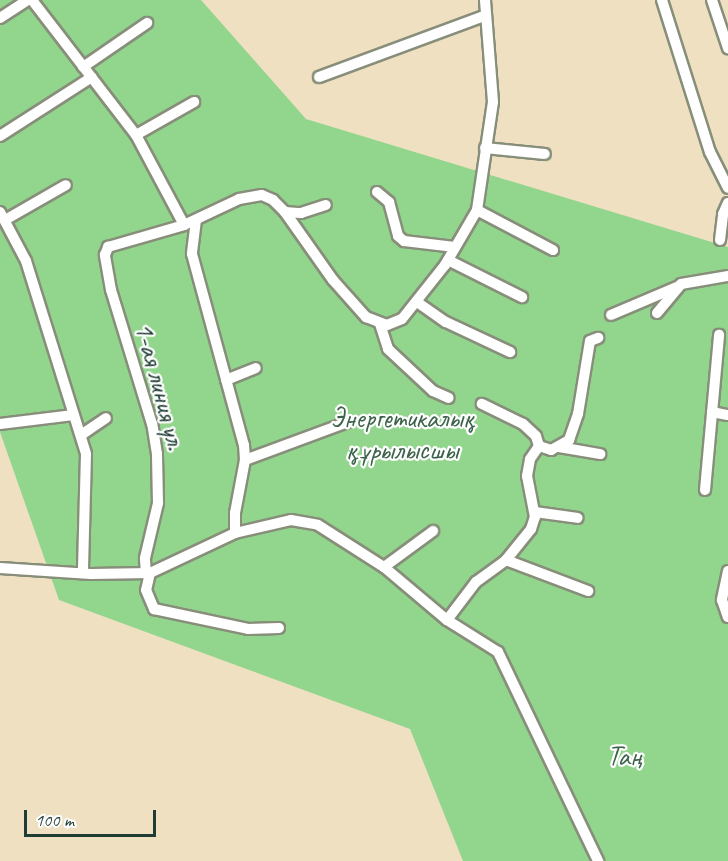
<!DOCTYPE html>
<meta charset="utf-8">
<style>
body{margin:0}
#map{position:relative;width:728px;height:861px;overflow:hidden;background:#efe0c1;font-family:Caveat,sans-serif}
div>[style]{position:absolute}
.green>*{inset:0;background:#92d58d}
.roads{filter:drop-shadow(2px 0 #878e7a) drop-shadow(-2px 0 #878e7a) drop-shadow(0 2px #878e7a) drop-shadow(0 -2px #878e7a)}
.minor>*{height:10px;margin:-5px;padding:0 5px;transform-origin:5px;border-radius:5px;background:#fff}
span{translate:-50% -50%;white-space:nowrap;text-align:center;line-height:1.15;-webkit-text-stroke:4.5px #fff;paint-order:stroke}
.street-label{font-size:28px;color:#1f3d34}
.park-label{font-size:28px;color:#3c634a}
.scale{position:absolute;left:24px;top:810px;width:132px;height:27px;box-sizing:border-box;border:3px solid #1f3d34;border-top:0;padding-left:8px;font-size:18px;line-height:21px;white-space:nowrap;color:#1f3d34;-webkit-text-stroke:4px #fff;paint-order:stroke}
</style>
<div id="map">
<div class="green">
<div style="clip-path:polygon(0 0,201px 0,306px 119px,728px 247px,728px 861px,463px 861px,410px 729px,59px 600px,0 432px)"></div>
</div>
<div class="roads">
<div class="minor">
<div style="left:32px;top:0;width:170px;rotate:52.4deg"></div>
<div style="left:136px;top:135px;width:102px;rotate:61.9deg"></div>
<div style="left:662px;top:0;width:159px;rotate:72.5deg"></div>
<div style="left:710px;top:152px;width:40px;rotate:63.4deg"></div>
<div style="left:712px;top:0;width:51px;rotate:71.6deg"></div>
<div style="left:0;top:18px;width:33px;rotate:-33deg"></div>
<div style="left:83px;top:67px;width:78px;rotate:-34.5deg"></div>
<div style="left:319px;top:77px;width:176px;rotate:-20.3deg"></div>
<div style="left:136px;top:135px;width:67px;rotate:-29.6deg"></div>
<div style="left:0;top:136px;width:109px;rotate:-32.7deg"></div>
<div style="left:485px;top:148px;width:60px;rotate:5.7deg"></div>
<div style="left:377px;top:192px;width:16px;rotate:40deg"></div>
<div style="left:389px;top:202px;width:35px;rotate:75deg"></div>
<div style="left:398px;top:236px;width:8px;rotate:40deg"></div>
<div style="left:404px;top:241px;width:51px;rotate:6.7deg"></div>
<div style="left:477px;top:210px;width:86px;rotate:27.8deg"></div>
<div style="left:0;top:212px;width:55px;rotate:62deg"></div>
<div style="left:26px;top:261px;width:202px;rotate:72.7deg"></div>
<div style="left:86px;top:454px;width:118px;rotate:91.5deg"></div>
<div style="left:285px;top:212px;width:16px;rotate:4deg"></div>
<div style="left:301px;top:213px;width:26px;rotate:-18deg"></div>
<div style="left:5px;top:220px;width:70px;rotate:-29.8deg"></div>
<div style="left:196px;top:220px;width:34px;rotate:97deg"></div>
<div style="left:192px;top:254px;width:198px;rotate:74.8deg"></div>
<div style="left:244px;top:445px;width:15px;rotate:86deg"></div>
<div style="left:245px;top:460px;width:54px;rotate:100.7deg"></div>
<div style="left:235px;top:513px;width:20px;rotate:90deg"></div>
<div style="left:720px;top:240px;width:26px;rotate:-83deg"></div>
<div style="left:723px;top:214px;width:12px;rotate:-66deg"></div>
<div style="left:448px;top:260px;width:83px;rotate:26.6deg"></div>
<div style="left:417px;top:302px;width:35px;rotate:35deg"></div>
<div style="left:446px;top:322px;width:71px;rotate:25.1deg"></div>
<div style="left:657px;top:313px;width:38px;rotate:-50deg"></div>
<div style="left:681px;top:284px;width:48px;rotate:-9.7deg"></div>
<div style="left:611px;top:315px;width:72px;rotate:-23deg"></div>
<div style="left:380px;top:324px;width:26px;rotate:72deg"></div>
<div style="left:388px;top:349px;width:62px;rotate:43deg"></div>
<div style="left:433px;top:391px;width:17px;rotate:24deg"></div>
<div style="left:226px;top:380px;width:32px;rotate:-22deg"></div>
<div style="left:712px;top:412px;width:16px;rotate:11deg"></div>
<div style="left:0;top:424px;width:74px;rotate:-7deg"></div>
<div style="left:81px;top:435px;width:30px;rotate:-34deg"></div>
<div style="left:539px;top:446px;width:13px;rotate:18deg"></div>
<div style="left:551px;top:450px;width:21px;rotate:-29deg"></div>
<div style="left:569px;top:440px;width:28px;rotate:-71deg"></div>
<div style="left:578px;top:414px;width:74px;rotate:-80.7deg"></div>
<div style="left:590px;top:341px;width:9px;rotate:-21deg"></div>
<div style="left:559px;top:447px;width:42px;rotate:9.7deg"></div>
<div style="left:245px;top:460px;width:110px;rotate:-20.3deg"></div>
<div style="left:705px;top:490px;width:156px;rotate:-84.8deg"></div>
<div style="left:535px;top:512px;width:43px;rotate:7.9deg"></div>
<div style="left:506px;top:560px;width:88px;rotate:20.7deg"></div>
<div style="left:384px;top:567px;width:61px;rotate:-36.3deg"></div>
<div style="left:0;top:568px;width:91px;rotate:3.8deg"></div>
<div style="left:91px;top:574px;width:59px;rotate:-1deg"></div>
<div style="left:150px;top:573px;width:94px;rotate:-25.2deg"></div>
<div style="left:235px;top:533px;width:57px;rotate:-13.1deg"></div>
<div style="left:291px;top:520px;width:27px;rotate:10deg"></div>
<div style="left:318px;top:525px;width:78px;rotate:32.5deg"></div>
<div style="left:384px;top:567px;width:82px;rotate:40.1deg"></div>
<div style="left:447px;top:620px;width:60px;rotate:32.1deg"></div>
<div style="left:498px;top:652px;width:232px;rotate:64.4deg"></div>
<div style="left:728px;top:571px;width:30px;rotate:102deg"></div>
<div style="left:722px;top:600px;width:18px;rotate:71deg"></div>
<div style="left:150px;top:573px;width:17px;rotate:103deg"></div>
<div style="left:146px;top:590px;width:21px;rotate:67deg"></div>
<div style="left:154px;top:609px;width:96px;rotate:12deg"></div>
<div style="left:248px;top:629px;width:31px;rotate:-2deg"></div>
<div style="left:146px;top:574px;width:16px;rotate:-94deg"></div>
<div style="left:145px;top:558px;width:57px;rotate:-76.7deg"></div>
<div style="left:158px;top:503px;width:49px;rotate:-91.2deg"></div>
<div style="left:157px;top:454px;width:30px;rotate:-99deg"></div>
<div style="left:152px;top:424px;width:140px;rotate:-107deg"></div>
<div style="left:111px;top:290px;width:36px;rotate:-100deg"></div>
<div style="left:105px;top:255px;width:9px;rotate:-69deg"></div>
<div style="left:108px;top:247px;width:79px;rotate:-16.1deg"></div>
<div style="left:184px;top:225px;width:61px;rotate:-25.3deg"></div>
<div style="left:239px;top:199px;width:23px;rotate:-10deg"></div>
<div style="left:262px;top:195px;width:12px;rotate:24deg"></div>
<div style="left:273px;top:200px;width:17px;rotate:45deg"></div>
<div style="left:285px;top:212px;width:83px;rotate:54.8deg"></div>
<div style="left:333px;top:280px;width:50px;rotate:48.3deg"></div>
<div style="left:366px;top:317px;width:22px;rotate:21deg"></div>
<div style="left:387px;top:325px;width:16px;rotate:-22deg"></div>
<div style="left:402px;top:319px;width:69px;rotate:-51.5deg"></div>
<div style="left:445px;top:265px;width:64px;rotate:-59.8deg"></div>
<div style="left:477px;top:210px;width:109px;rotate:-81.6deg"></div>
<div style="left:493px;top:102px;width:102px;rotate:-94.5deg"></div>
<div style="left:447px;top:620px;width:48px;rotate:-52.7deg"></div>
<div style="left:476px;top:582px;width:37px;rotate:-36deg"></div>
<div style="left:506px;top:560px;width:40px;rotate:-51deg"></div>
<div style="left:531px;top:529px;width:13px;rotate:-72deg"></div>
<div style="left:535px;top:517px;width:42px;rotate:-101deg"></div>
<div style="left:527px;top:476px;width:17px;rotate:-80deg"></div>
<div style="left:530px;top:459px;width:16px;rotate:-55deg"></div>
<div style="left:539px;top:446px;width:10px;rotate:-107deg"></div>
<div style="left:536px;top:436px;width:18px;rotate:-137deg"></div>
<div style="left:523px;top:424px;width:46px;rotate:-154deg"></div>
</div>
</div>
<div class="street-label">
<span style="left:160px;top:386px;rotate:75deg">1-ая линия ул.</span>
</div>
<div class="park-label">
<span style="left:402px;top:434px">Энергетикалық<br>құрылысшы</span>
<span style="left:624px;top:756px">Таң</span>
</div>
<div class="scale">100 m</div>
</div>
